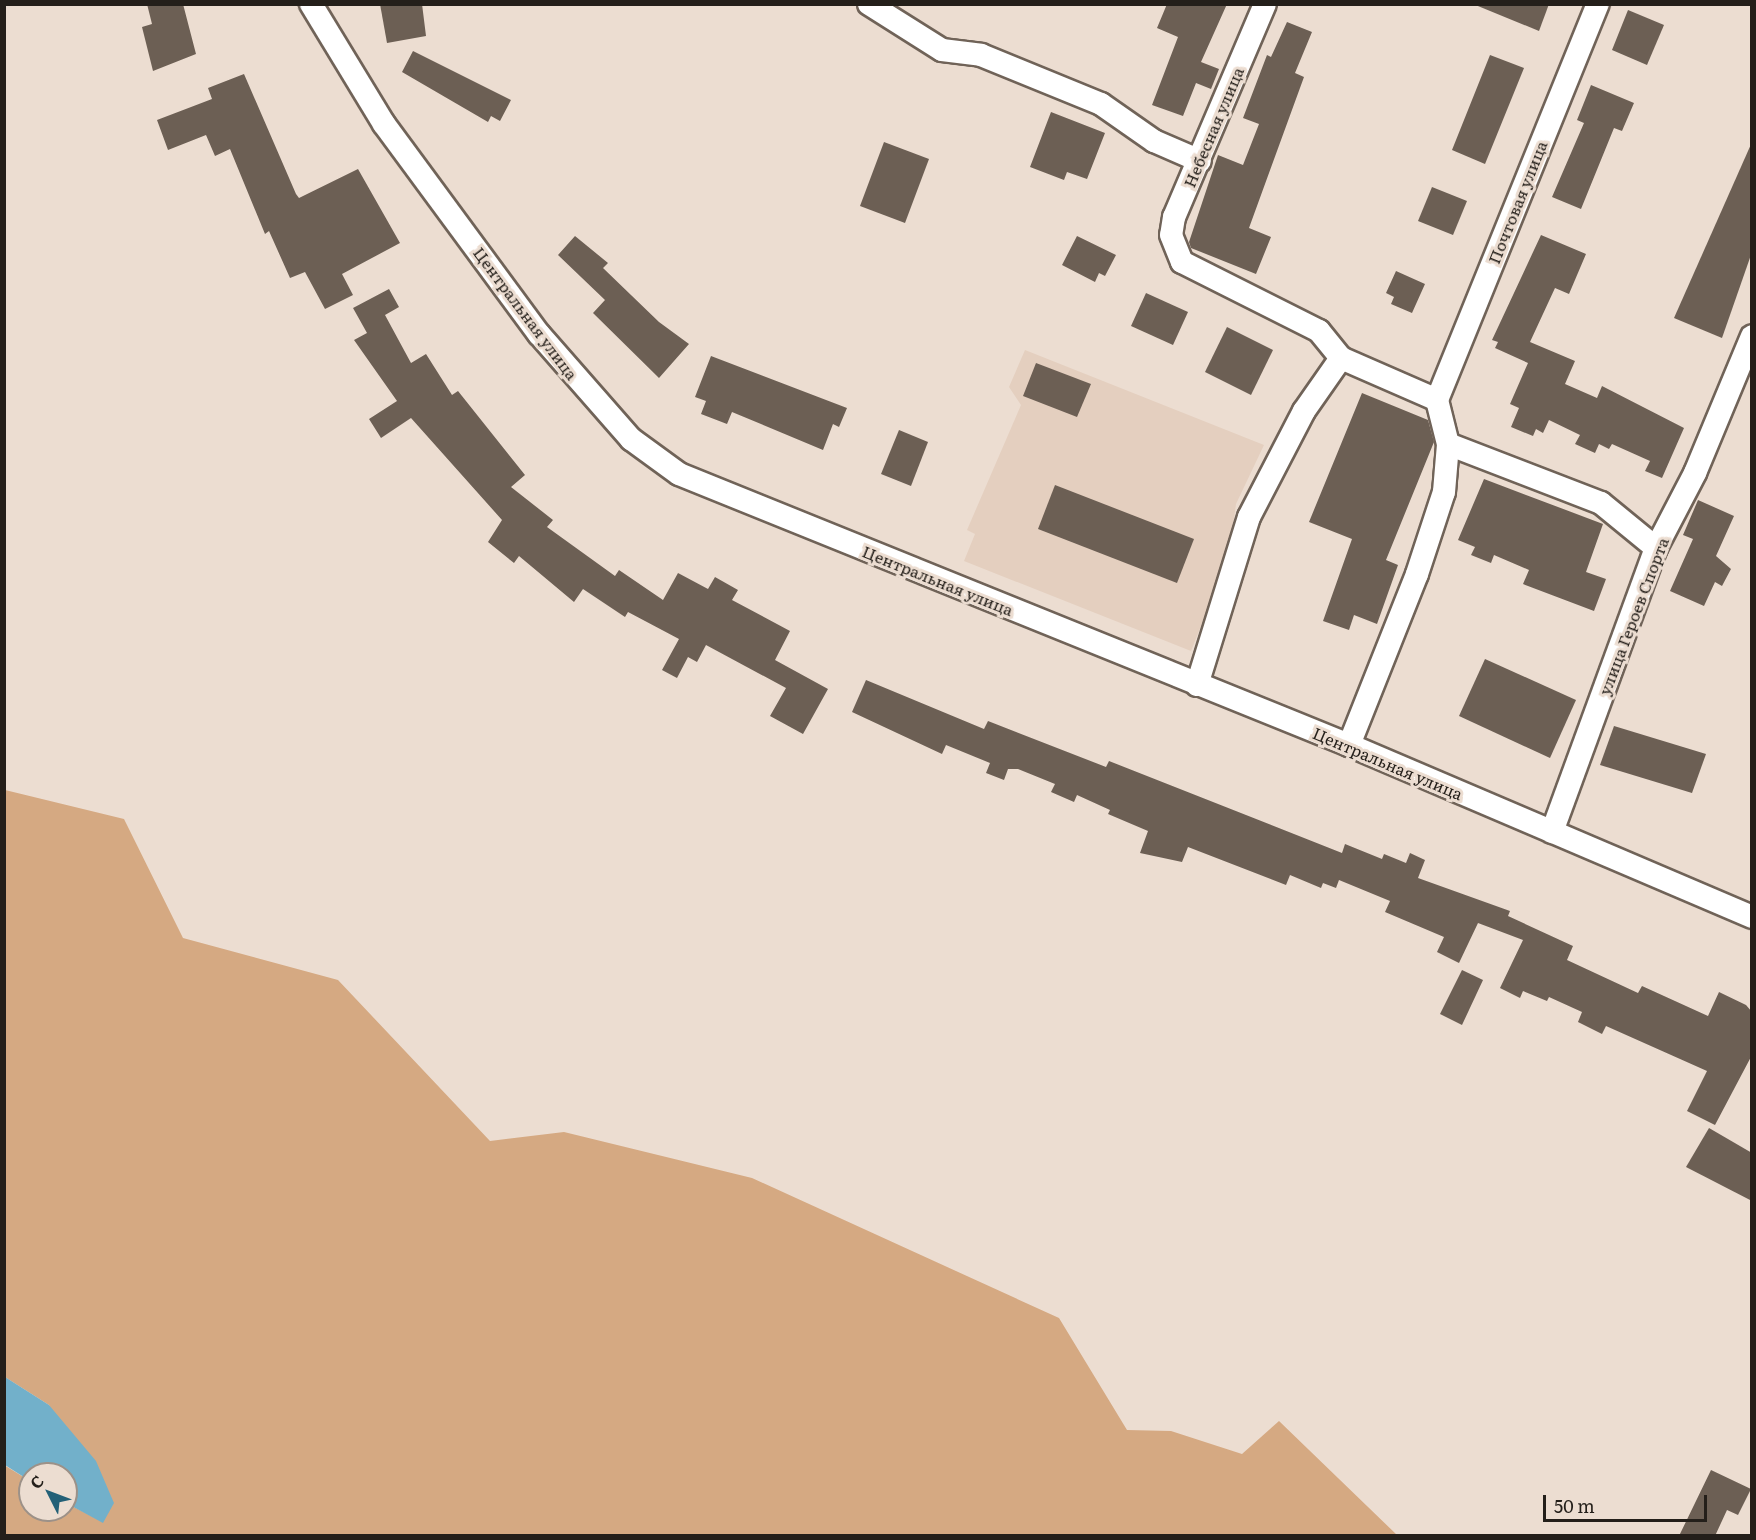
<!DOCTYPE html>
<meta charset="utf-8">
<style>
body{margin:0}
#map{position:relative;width:1756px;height:1540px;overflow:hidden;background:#ecddd1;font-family:Literata,serif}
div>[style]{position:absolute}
.built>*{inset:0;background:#e4cfbf}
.forest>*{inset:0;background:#d5a982}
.water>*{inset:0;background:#72b0ca}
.building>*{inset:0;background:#6c5f54}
.roads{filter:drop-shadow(2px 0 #706358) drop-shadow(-2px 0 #706358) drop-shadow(0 2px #706358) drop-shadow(0 -2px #706358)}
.minor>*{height:22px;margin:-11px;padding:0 11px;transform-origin:11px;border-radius:11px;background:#fff}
span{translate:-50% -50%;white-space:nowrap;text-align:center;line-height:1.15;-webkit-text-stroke:6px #ecddd1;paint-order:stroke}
.street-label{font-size:16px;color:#241f1a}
.frame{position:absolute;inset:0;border:6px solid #241f1a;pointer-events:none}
.north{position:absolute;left:18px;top:1462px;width:60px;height:60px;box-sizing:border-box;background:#ecddd1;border:2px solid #9c9188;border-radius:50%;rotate:312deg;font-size:16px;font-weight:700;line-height:24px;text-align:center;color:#241f1a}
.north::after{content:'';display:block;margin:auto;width:21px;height:27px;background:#236077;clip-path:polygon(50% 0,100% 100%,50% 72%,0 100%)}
.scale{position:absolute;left:1543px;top:1495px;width:164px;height:27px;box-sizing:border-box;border:3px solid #241f1a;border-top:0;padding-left:8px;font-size:18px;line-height:21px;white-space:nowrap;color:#241f1a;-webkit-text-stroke:4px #ecddd1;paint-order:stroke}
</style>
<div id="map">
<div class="built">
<div style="clip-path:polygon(1025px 350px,1264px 445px,1236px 504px,1229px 556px,1191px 651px,964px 561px,975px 534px,967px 530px,1021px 405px,1009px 387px)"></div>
</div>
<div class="forest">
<div style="clip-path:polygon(5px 790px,124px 819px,183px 938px,338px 980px,490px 1141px,564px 1132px,752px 1178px,1059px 1318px,1127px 1430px,1171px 1431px,1242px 1454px,1279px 1421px,1397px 1535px,5px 1535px,4px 1465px,30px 1481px,30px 1510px,66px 1510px,66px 1503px,103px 1522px,49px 1405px,5px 1377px)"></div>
</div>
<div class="water">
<div style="clip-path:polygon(5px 1377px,49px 1405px,96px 1461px,114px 1503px,103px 1523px,66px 1503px,66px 1474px,30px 1474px,30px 1481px,5px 1465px)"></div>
</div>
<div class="building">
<div style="clip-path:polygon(147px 4px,183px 4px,196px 54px,153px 71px,142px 27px,152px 24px)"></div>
<div style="clip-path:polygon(380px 4px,422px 4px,426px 36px,387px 43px)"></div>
<div style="clip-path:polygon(1167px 4px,1227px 4px,1201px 62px,1219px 69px,1211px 89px,1196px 83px,1183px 116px,1152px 105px,1178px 37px,1157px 28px)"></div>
<div style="clip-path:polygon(1473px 4px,1549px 4px,1539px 31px)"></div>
<div style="clip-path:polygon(1628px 10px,1664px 25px,1647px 65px,1612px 50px)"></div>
<div style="clip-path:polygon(1287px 22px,1312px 32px,1295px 73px,1304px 77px,1249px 228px,1271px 237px,1256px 274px,1191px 248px,1189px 242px,1218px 155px,1243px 165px,1259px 124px,1243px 118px,1267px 55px,1271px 57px)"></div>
<div style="clip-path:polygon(413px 51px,511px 100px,500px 121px,491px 116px,488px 122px,402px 72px)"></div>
<div style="clip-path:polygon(1490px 55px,1524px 68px,1485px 164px,1452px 150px)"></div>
<div style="clip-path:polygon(244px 74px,296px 194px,299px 198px,358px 169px,400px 243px,342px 274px,353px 295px,325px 309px,305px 272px,290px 278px,269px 231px,265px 234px,230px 149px,215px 156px,206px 135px,168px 150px,157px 120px,212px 99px,208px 88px)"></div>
<div style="clip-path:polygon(1591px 85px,1634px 103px,1622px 131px,1614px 128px,1581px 209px,1552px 197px,1584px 123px,1577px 120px)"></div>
<div style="clip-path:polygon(1051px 112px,1105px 133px,1087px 179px,1067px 172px,1064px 180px,1030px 167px)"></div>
<div style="clip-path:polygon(884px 142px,929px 159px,905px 223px,860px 206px)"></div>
<div style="clip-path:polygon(1752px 142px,1752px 252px,1722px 338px,1674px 318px)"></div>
<div style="clip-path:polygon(1432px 187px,1467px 201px,1453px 235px,1418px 221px)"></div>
<div style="clip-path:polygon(1541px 235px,1586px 254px,1569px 294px,1555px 288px,1530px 342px,1575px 361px,1565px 384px,1597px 398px,1602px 386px,1684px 428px,1662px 478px,1645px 471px,1650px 461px,1612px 444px,1609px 449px,1599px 444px,1595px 453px,1575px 444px,1580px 435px,1549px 420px,1543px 433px,1536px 429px,1533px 436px,1511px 427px,1519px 408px,1510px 404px,1528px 363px,1495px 348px,1498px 342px,1492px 340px)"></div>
<div style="clip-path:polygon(575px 236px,608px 263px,603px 268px,659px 322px,689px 344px,659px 378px,593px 313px,605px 300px,558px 255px)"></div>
<div style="clip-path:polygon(1077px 236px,1116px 255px,1105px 276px,1099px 273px,1095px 282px,1062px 265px)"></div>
<div style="clip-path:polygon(1396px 271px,1425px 284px,1412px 313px,1391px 304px,1394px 297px,1386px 293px)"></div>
<div style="clip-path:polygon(389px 289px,399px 307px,385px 315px,411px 363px,426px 354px,452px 395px,458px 391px,525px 475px,511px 487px,553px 520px,547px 527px,615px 576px,619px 570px,663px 600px,678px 573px,708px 589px,715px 577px,738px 590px,732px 600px,790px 631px,775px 660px,828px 689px,803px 734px,770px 716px,786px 688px,706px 645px,697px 662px,688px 657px,677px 678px,662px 670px,679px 639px,628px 612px,625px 617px,583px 589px,574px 602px,519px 556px,514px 563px,488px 542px,502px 520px,411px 418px,381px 438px,369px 419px,397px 401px,354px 340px,367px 333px,353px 308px)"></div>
<div style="clip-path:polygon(1146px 293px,1188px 312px,1173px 345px,1131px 326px)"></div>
<div style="clip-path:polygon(1227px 327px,1273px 350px,1251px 395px,1205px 372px)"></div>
<div style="clip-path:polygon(711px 356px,847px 408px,839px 427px,833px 424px,823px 450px,732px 412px,727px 424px,701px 414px,706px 401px,695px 397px)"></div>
<div style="clip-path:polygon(1036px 363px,1091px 384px,1077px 417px,1023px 396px)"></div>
<div style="clip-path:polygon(1362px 393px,1428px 420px,1434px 442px,1386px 560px,1398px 565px,1377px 624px,1354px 615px,1349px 630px,1323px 621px,1352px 539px,1309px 522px)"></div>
<div style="clip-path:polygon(899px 430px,928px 442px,911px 486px,881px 474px)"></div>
<div style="clip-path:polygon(1484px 479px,1603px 524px,1586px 572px,1606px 579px,1594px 611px,1523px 584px,1529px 570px,1494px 555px,1491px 563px,1471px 555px,1475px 547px,1458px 540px)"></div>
<div style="clip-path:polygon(1055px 485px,1194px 539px,1177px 583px,1038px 529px)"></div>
<div style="clip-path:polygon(1698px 500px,1734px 516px,1716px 556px,1731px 569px,1722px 586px,1715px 582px,1704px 606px,1670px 591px,1693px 539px,1683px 535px)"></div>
<div style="clip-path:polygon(1485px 659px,1576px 700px,1550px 758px,1459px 716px)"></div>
<div style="clip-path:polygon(866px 680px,984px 729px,988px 721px,1106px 767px,1109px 761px,1342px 853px,1345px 844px,1382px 859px,1384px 854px,1406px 863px,1410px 853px,1425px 860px,1418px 878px,1510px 911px,1508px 916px,1573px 946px,1567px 960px,1638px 993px,1642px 986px,1708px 1016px,1719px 992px,1746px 1005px,1752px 1012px,1752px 1055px,1715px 1125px,1687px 1111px,1707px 1071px,1606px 1026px,1602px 1034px,1578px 1022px,1582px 1012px,1549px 997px,1547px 1001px,1523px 991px,1520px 998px,1500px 988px,1523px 940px,1478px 923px,1459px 963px,1437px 952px,1444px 937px,1385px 912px,1390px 901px,1339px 880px,1336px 888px,1323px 883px,1321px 888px,1290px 875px,1286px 885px,1188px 847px,1182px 862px,1140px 853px,1148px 831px,1108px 814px,1110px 810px,1077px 795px,1074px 802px,1051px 792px,1055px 784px,1018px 769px,1008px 769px,1004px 780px,986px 773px,990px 763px,946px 745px,942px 754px,852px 712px)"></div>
<div style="clip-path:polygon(1614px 726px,1706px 754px,1692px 793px,1600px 765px)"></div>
<div style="clip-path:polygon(1462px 970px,1483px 980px,1462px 1025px,1440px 1014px)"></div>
<div style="clip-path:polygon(1709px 1128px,1752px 1153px,1752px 1201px,1686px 1167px)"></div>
<div style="clip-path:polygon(1711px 1470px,1751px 1489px,1738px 1515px,1727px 1510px,1715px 1536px,1679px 1536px)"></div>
</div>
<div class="roads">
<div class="minor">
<div style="left:311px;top:4px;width:140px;rotate:58.7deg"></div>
<div style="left:384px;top:124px;width:261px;rotate:53.6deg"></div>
<div style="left:539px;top:334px;width:140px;rotate:48.8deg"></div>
<div style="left:631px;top:439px;width:59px;rotate:36.1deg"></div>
<div style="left:679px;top:474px;width:723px;rotate:22.02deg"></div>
<div style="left:1349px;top:745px;width:438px;rotate:23.1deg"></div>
<div style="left:869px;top:4px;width:86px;rotate:32.2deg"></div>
<div style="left:942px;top:50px;width:39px;rotate:7deg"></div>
<div style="left:981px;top:55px;width:130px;rotate:22.2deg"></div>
<div style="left:1101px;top:104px;width:65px;rotate:34.9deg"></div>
<div style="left:1154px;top:141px;width:50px;rotate:23.5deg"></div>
<div style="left:1265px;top:4px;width:232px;rotate:113.1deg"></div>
<div style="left:1174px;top:217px;width:18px;rotate:99deg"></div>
<div style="left:1171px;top:235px;width:29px;rotate:68deg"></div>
<div style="left:1182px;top:262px;width:153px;rotate:26.7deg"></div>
<div style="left:1319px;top:331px;width:35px;rotate:51deg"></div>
<div style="left:1341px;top:358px;width:105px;rotate:23.6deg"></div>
<div style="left:1437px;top:400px;width:45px;rotate:76deg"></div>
<div style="left:1448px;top:444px;width:164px;rotate:21.1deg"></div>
<div style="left:1601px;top:503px;width:71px;rotate:39.3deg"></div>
<div style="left:1437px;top:400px;width:427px;rotate:-67.9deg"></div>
<div style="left:1197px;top:685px;width:176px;rotate:-72.8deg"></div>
<div style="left:1249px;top:517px;width:119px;rotate:-62.6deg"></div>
<div style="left:1304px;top:411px;width:65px;rotate:-55.1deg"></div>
<div style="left:1349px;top:745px;width:184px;rotate:-68.3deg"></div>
<div style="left:1417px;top:574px;width:86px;rotate:-71.8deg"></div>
<div style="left:1444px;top:492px;width:48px;rotate:-85.2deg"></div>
<div style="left:1552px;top:832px;width:302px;rotate:-69.9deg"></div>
<div style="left:1656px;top:548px;width:85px;rotate:-62.5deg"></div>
<div style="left:1695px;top:473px;width:148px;rotate:-67.4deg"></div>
</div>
</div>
<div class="street-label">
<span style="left:1213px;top:127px;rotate:-67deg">Небесная улица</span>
<span style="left:1517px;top:202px;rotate:-68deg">Почтовая улица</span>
<span style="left:526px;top:313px;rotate:53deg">Центральная улица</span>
<span style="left:938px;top:580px;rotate:22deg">Центральная улица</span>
<span style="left:1633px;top:616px;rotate:-69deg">улица Героев Спорта</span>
<span style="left:1388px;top:763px;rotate:23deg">Центральная улица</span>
</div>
<div class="frame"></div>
<div class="north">С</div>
<div class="scale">50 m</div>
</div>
